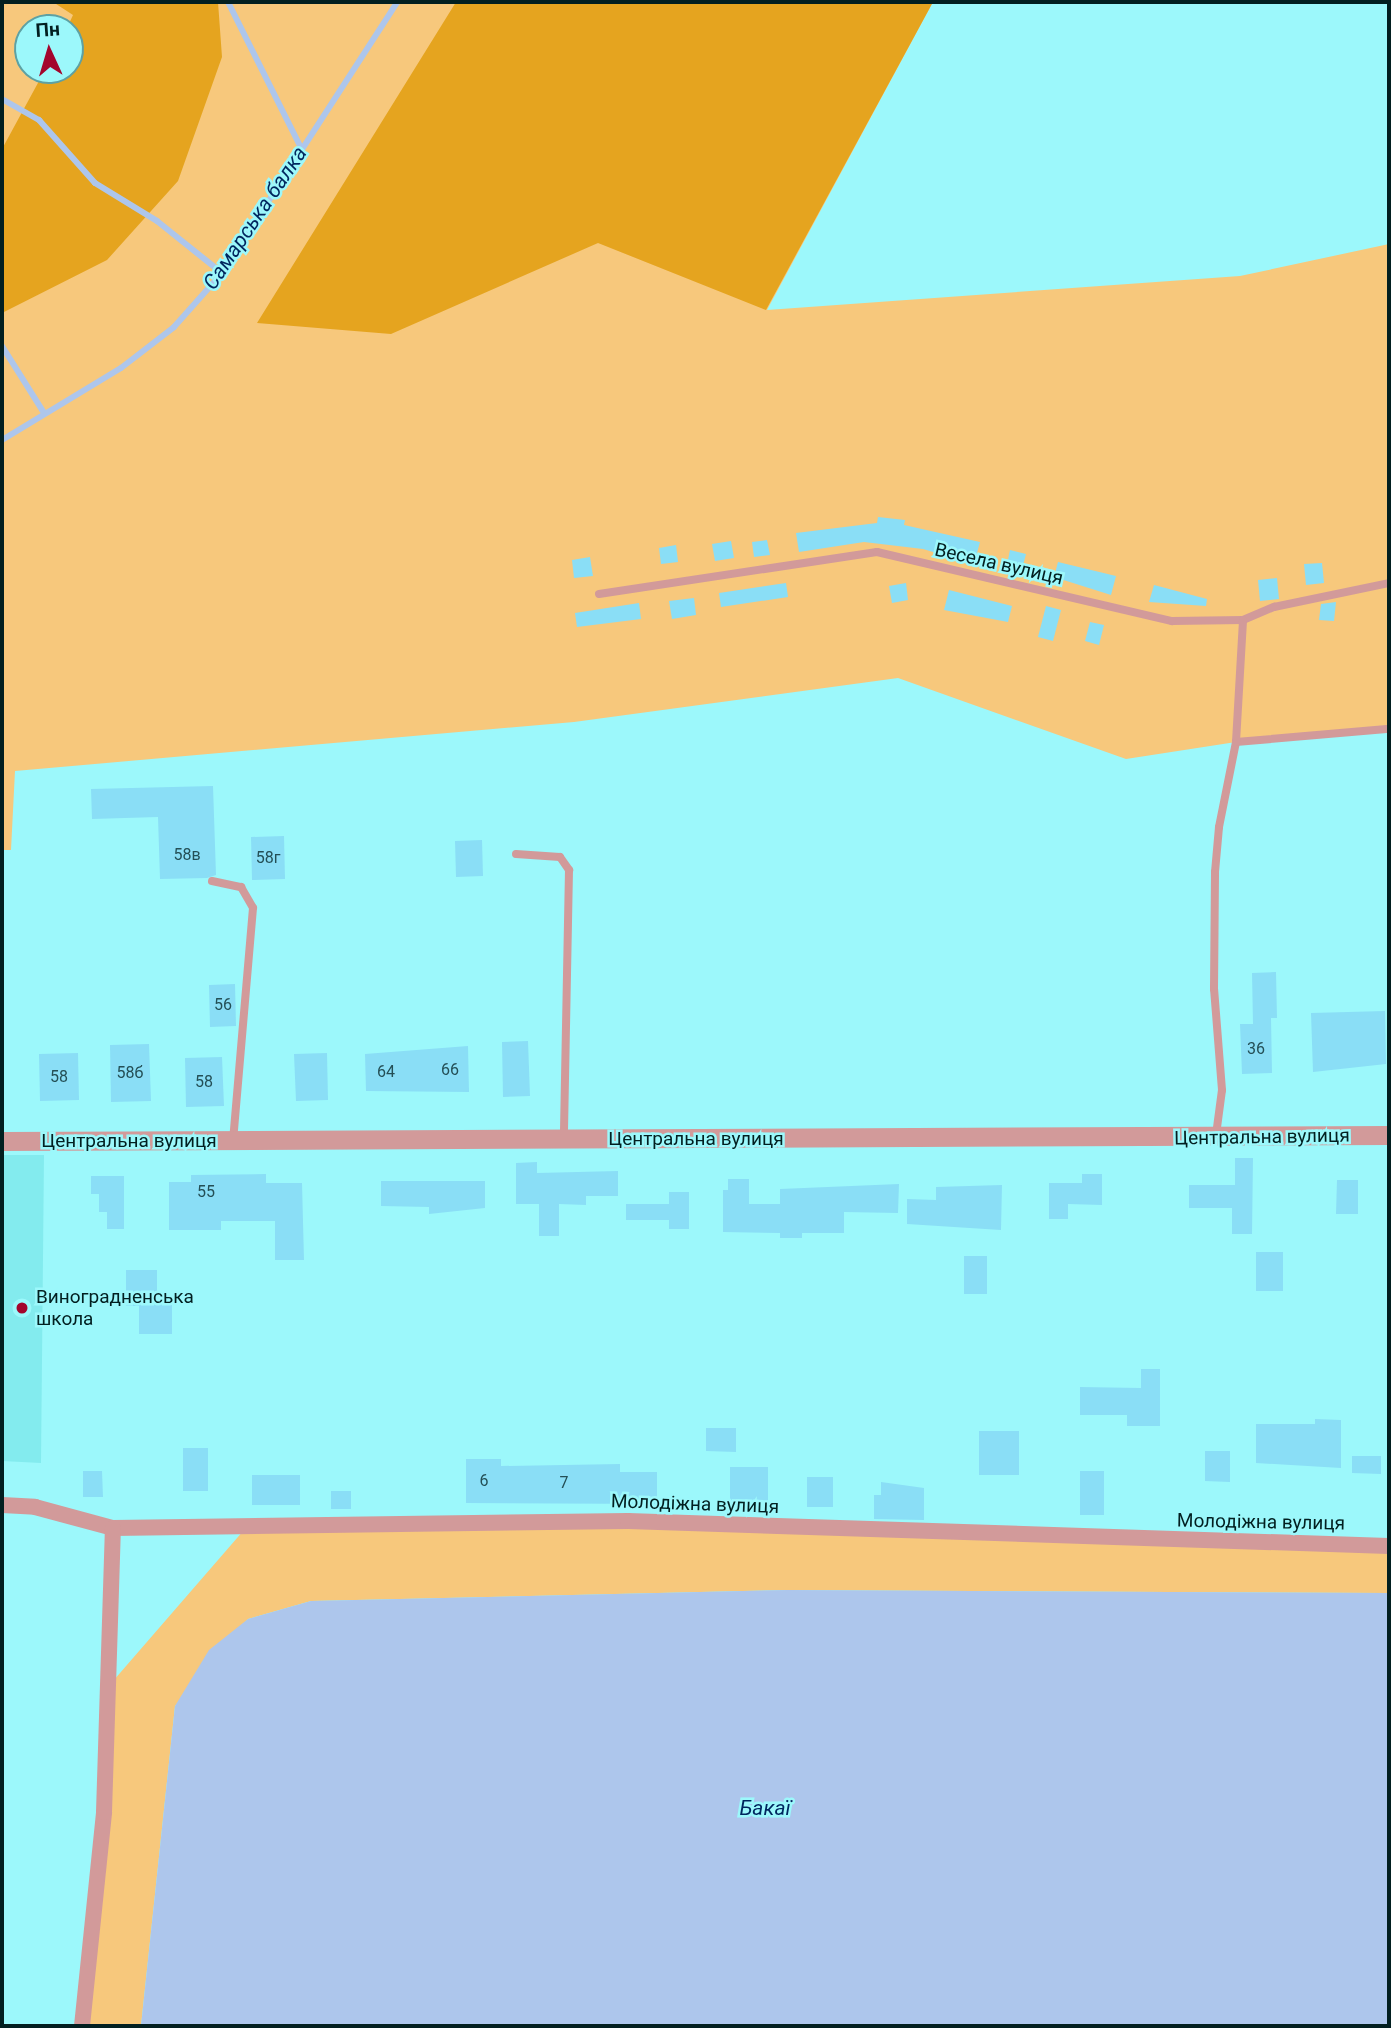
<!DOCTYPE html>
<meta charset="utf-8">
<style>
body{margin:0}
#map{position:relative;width:1391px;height:2028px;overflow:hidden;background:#9cf8fb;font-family:Roboto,sans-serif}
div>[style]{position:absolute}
.built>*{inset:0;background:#83ebee}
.green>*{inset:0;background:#f7c87c}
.forest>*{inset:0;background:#e5a41f}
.water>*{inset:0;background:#adc6ec}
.stream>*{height:6px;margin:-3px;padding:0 3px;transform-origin:3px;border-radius:3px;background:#adc6ec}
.building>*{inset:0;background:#8adef6}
.service>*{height:8px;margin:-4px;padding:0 4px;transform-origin:4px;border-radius:4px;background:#d29a9a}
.minor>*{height:16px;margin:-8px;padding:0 8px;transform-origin:8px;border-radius:8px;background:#d29a9a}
.tertiary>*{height:19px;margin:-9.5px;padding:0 9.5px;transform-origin:9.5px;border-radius:9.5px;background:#d29a9a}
.dots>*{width:19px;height:19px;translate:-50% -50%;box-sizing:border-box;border:4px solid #9cf8fb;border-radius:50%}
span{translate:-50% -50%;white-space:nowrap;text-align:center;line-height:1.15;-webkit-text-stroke:5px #9cf8fb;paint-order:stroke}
.number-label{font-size:16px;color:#244f56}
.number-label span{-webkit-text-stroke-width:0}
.street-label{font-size:19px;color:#021f20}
.poi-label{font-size:19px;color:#021f20}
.left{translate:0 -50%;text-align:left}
.water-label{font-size:21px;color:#00265e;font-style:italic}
.frame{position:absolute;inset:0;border:4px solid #021f20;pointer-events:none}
.north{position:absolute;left:14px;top:14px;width:70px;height:70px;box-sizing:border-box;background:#9cf8fb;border:2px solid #5ea1a3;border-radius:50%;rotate:356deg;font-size:19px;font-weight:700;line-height:28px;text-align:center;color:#021f20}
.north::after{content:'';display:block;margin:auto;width:24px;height:32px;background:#a3052d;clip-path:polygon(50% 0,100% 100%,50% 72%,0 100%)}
</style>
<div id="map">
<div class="built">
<div style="clip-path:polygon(2px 1155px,44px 1155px,41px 1463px,2px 1461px)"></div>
</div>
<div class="green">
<div style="clip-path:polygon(evenodd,2px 2px,933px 2px,767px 310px,1240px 276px,1389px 244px,1389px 729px,1236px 742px,1126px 759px,898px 678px,574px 722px,15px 771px,11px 850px,2px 850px,2px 2px,28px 28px,70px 28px,70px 70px,28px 70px,28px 28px)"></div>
<div style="clip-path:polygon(628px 1521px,1389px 1546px,1389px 1593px,788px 1590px,311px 1601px,248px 1619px,175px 1706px,141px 2026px,82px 2026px,107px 1688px,244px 1530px)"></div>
</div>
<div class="forest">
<div style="clip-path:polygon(53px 2px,218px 2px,222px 57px,178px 181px,107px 260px,2px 313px,2px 149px,45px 70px,70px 70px,67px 28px,73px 15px)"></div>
<div style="clip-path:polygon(456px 2px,933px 2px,766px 310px,598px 243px,391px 334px,257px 323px)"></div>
</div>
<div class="water">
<div style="clip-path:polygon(788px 1590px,1389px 1593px,1389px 2026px,141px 2026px,175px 1706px,209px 1650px,248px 1619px,311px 1601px)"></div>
</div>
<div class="stream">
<div style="left:228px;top:2px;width:163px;rotate:63.4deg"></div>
<div style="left:2px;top:99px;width:43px;rotate:29.6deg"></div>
<div style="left:39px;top:120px;width:84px;rotate:48.4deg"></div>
<div style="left:95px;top:183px;width:73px;rotate:31.5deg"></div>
<div style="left:157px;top:221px;width:83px;rotate:38.7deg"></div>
<div style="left:2px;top:346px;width:79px;rotate:57.9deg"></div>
<div style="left:2px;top:440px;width:139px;rotate:-31.2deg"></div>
<div style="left:121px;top:368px;width:67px;rotate:-37.7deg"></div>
<div style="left:174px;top:327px;width:72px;rotate:-48.4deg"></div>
<div style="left:222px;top:273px;width:323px;rotate:-57.1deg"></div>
</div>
<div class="building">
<div style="clip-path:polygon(878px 517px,905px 520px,904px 525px,980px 542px,974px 564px,923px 549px,864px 542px,799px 552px,796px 533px,877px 523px)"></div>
<div style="clip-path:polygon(767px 540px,770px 555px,754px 557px,752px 542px)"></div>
<div style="clip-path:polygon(731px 541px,734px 558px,715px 561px,712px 544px)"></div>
<div style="clip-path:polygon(676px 545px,678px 562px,661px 564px,659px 548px)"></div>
<div style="clip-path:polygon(1010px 550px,1026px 554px,1021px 573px,1006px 570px)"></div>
<div style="clip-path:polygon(590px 557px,593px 576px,574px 578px,572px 560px)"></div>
<div style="clip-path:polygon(1058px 562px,1116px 576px,1111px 595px,1054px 577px)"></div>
<div style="clip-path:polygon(1322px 563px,1324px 583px,1306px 585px,1304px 564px)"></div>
<div style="clip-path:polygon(1277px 578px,1279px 599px,1260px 601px,1258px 580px)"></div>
<div style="clip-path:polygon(786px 583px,788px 597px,721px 607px,719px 593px)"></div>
<div style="clip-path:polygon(906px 583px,908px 600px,892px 603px,889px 586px)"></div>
<div style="clip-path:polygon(1154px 585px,1207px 599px,1206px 606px,1149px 602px)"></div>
<div style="clip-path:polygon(949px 590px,1012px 606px,1008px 622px,944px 610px)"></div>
<div style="clip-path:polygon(694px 598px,696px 615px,672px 619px,669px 601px)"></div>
<div style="clip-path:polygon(1336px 602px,1334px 621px,1319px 620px,1321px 604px)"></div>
<div style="clip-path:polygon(639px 603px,641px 619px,577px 627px,575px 613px)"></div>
<div style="clip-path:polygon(1046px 606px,1061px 610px,1053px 641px,1038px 637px)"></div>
<div style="clip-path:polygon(1090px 622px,1104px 625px,1099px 645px,1085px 641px)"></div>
<div style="clip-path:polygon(213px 786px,216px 875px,207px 878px,160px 879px,158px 817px,92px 819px,91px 789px)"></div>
<div style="clip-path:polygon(284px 836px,285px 879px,252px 880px,251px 837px)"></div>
<div style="clip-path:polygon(482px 840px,483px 876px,456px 877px,455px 841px)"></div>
<div style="clip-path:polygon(1276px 972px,1277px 1018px,1271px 1018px,1272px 1073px,1242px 1074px,1240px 1024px,1253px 1024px,1252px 973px)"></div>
<div style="clip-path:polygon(235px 984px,236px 1026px,210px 1027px,209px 985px)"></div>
<div style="clip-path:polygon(1385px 1011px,1386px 1064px,1313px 1072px,1311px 1013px)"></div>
<div style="clip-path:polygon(528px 1041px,530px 1096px,503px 1097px,502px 1042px)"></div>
<div style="clip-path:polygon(149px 1044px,151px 1101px,111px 1102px,110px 1045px)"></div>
<div style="clip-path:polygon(468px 1046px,469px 1092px,366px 1091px,365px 1054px)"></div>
<div style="clip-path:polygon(78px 1053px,79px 1100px,40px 1101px,39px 1054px)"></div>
<div style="clip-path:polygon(327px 1053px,328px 1100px,296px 1101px,294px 1054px)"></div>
<div style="clip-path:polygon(222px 1057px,224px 1106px,186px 1107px,185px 1058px)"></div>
<div style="clip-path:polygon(1235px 1158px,1253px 1158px,1252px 1234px,1232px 1234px,1232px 1208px,1189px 1208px,1189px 1185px,1235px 1185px)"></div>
<div style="clip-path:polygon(537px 1162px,537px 1173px,618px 1171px,618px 1196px,586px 1196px,586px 1205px,559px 1204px,559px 1236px,539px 1236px,539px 1204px,516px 1204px,516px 1163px)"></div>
<div style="clip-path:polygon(266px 1174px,266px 1183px,302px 1183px,304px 1260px,275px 1260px,275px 1221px,221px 1221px,221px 1230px,169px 1230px,169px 1182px,191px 1182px,191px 1175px)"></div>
<div style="clip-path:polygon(1082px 1174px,1102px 1174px,1102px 1205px,1068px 1204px,1068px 1219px,1049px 1219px,1049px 1183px,1082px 1183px)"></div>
<div style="clip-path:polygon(91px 1176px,124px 1176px,124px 1229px,107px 1229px,107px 1212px,99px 1212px,99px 1194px,91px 1194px)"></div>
<div style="clip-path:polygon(728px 1179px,749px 1179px,749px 1204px,780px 1204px,780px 1189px,899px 1184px,898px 1213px,844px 1212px,844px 1233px,802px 1233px,802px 1238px,780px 1238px,780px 1233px,723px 1232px,723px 1190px,728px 1190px)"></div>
<div style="clip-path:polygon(1337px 1180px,1358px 1180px,1358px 1214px,1336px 1214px)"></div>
<div style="clip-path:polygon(381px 1181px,485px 1181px,485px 1208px,429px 1214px,429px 1207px,381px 1206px)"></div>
<div style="clip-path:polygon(1002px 1185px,1001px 1230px,907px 1224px,907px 1199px,936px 1200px,936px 1187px)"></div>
<div style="clip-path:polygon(669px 1192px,689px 1192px,689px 1229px,669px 1229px,669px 1220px,626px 1220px,626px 1204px,669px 1204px)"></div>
<div style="clip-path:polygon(1256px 1252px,1283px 1252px,1283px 1291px,1256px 1291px)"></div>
<div style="clip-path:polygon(964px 1256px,987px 1256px,987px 1294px,964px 1294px)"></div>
<div style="clip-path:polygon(126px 1270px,157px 1270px,157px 1298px,172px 1298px,172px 1334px,139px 1334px,139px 1306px,126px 1306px)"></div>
<div style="clip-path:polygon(1141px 1369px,1160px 1369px,1160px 1426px,1127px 1426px,1127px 1415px,1080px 1415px,1080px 1387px,1141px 1388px)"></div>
<div style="clip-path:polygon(1315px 1419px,1341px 1420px,1341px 1468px,1256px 1463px,1256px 1424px,1315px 1424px)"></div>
<div style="clip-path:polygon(706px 1428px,736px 1428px,736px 1452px,706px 1451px)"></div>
<div style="clip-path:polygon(979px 1431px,1019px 1431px,1019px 1475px,979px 1475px)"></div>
<div style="clip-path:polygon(183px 1448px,208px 1448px,208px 1491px,183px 1491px)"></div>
<div style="clip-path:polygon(1205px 1451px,1230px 1451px,1230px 1482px,1205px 1481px)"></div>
<div style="clip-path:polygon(1352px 1456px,1381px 1456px,1381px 1474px,1352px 1473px)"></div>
<div style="clip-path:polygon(466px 1459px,501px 1459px,501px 1466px,620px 1464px,620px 1472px,657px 1472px,657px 1504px,466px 1503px)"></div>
<div style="clip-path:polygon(730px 1467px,768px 1467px,768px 1506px,730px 1506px)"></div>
<div style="clip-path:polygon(83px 1471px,102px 1471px,103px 1497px,83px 1497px)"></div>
<div style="clip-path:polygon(1080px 1471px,1104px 1471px,1104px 1515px,1080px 1515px)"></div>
<div style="clip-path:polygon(252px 1475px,300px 1475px,300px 1505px,252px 1505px)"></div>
<div style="clip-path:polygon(807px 1477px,833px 1477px,833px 1507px,807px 1507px)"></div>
<div style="clip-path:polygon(881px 1482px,924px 1488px,924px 1520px,874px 1519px,874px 1495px,881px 1495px)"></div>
<div style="clip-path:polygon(331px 1491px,351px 1491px,351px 1509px,331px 1509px)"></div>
</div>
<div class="service">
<div style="left:599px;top:594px;width:281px;rotate:-8.6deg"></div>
<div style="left:877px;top:552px;width:303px;rotate:13.2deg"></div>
<div style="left:1172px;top:621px;width:71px;rotate:-0.8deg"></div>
<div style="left:1243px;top:620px;width:34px;rotate:-23deg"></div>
<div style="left:1274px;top:607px;width:117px;rotate:-11.8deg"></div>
<div style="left:1236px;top:742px;width:154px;rotate:-4.9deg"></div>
<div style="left:516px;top:854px;width:44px;rotate:3.9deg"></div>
<div style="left:560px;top:857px;width:16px;rotate:55deg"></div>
<div style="left:569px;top:870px;width:269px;rotate:91.1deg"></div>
<div style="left:212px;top:881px;width:30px;rotate:12deg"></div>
<div style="left:241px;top:887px;width:24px;rotate:60deg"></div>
<div style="left:253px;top:908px;width:233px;rotate:94.9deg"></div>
<div style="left:1216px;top:1135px;width:45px;rotate:-82.4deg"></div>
<div style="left:1222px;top:1090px;width:101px;rotate:-94.5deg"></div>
<div style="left:1214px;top:989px;width:117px;rotate:-89.5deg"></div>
<div style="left:1215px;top:872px;width:45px;rotate:-84.9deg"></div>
<div style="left:1219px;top:827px;width:87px;rotate:-78.7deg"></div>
<div style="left:1236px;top:742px;width:122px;rotate:-86.7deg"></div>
</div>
<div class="minor">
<div style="left:2px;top:1505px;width:33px;rotate:3deg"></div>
<div style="left:35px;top:1507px;width:81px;rotate:15.1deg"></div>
<div style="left:113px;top:1528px;width:515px;rotate:-0.78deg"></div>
<div style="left:628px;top:1521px;width:761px;rotate:1.88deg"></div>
<div style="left:82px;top:2026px;width:215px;rotate:-84.1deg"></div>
<div style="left:104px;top:1812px;width:284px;rotate:-88.2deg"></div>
</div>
<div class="tertiary">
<div style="left:2px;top:1141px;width:1387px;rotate:-0.25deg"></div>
</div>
<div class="dots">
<div style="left:22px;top:1308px;background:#a3052d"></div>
</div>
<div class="number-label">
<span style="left:187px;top:855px">58в</span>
<span style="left:268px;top:858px">58г</span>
<span style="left:223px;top:1005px">56</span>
<span style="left:1256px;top:1049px">36</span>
<span style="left:450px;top:1070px">66</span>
<span style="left:386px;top:1072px">64</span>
<span style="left:130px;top:1073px">58б</span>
<span style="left:59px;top:1077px">58</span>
<span style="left:204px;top:1082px">58</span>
<span style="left:206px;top:1192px">55</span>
<span style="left:484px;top:1481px">6</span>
<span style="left:564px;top:1483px">7</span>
</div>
<div class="street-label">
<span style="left:999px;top:564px;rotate:13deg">Весела вулиця</span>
<span style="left:1262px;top:1137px;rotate:-1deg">Центральна вулиця</span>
<span style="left:696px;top:1139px">Центральна вулиця</span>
<span style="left:129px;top:1141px">Центральна вулиця</span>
<span style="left:695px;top:1504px;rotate:2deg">Молодіжна вулиця</span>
<span style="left:1261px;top:1522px;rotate:1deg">Молодіжна вулиця</span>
</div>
<div class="poi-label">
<span class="left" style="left:36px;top:1308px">Виноградненська<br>школа</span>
</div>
<div class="water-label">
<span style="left:255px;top:218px;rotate:-56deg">Самарська балка</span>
<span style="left:765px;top:1808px">Бакаї</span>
</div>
<div class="frame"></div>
<div class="north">Пн</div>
</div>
